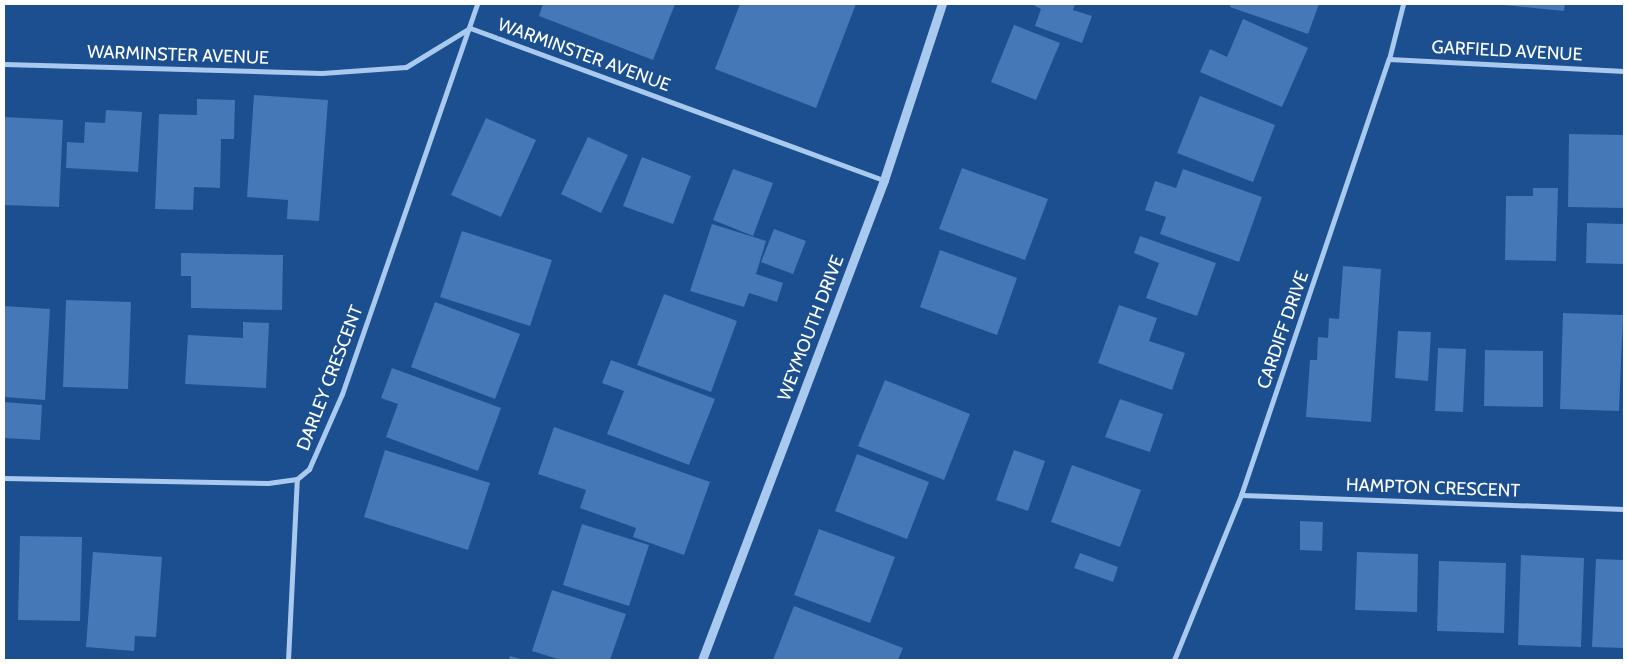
<!DOCTYPE html>
<style>
body{margin:0}
#map{position:relative;width:1628px;height:664px;overflow:hidden;background:#1b4f8f;font-family:Cabin,sans-serif}
div>[style]{position:absolute}
.building>*{inset:0;background:#4478b7}
.minor>*{height:5px;margin:-2.5px;padding:0 2.5px;transform-origin:2.5px;border-radius:2.5px;background:#a9c9ee}
.tertiary>*{height:9px;margin:-4.5px;padding:0 4.5px;transform-origin:4.5px;border-radius:4.5px;background:#a9c9ee}
span{translate:-50% -50%;white-space:nowrap;text-align:center;line-height:1.15;-webkit-text-stroke:5px #1b4f8f;paint-order:stroke}
.street-label{font-size:18px;color:#fff}
.frame{position:absolute;inset:0;border:5px solid #fff;pointer-events:none}
</style>
<div id="map">
<div class="building">
<div style="clip-path:polygon(543px 4px,675px 4px,653px 60px,539px 16px)"></div>
<div style="clip-path:polygon(740px 4px,856px 4px,816px 108px,715px 69px)"></div>
<div style="clip-path:polygon(1032px 4px,1075px 4px,1073px 10px,1092px 16px,1082px 43px,1035px 26px,1041px 9px)"></div>
<div style="clip-path:polygon(1231px 4px,1319px 4px,1308px 34px,1230px 7px)"></div>
<div style="clip-path:polygon(1494px 4px,1565px 4px,1564px 11px)"></div>
<div style="clip-path:polygon(1243px 19px,1308px 48px,1282px 107px,1200px 72px,1210px 49px,1227px 57px)"></div>
<div style="clip-path:polygon(1014px 25px,1060px 43px,1036px 100px,991px 82px)"></div>
<div style="clip-path:polygon(254px 95px,328px 100px,319px 221px,287px 219px,288px 200px,247px 197px)"></div>
<div style="clip-path:polygon(1200px 96px,1275px 125px,1253px 182px,1177px 153px)"></div>
<div style="clip-path:polygon(197px 99px,235px 100px,234px 139px,221px 139px,220px 188px,194px 187px,193px 210px,155px 209px,159px 114px,197px 115px)"></div>
<div style="clip-path:polygon(106px 110px,142px 112px,138px 172px,66px 168px,67px 142px,84px 143px,85px 122px,105px 123px)"></div>
<div style="clip-path:polygon(4px 117px,63px 120px,59px 207px,4px 205px)"></div>
<div style="clip-path:polygon(486px 118px,536px 140px,501px 217px,451px 195px)"></div>
<div style="clip-path:polygon(1569px 134px,1624px 135px,1624px 208px,1568px 207px)"></div>
<div style="clip-path:polygon(588px 137px,628px 155px,601px 213px,561px 194px)"></div>
<div style="clip-path:polygon(642px 157px,691px 176px,673px 224px,623px 206px)"></div>
<div style="clip-path:polygon(962px 168px,1048px 199px,1025px 260px,939px 229px)"></div>
<div style="clip-path:polygon(733px 169px,773px 183px,753px 236px,713px 220px)"></div>
<div style="clip-path:polygon(1183px 169px,1262px 197px,1239px 262px,1160px 234px,1166px 217px,1145px 210px,1155px 181px,1176px 188px)"></div>
<div style="clip-path:polygon(1533px 188px,1558px 188px,1556px 261px,1505px 260px,1506px 196px,1533px 196px)"></div>
<div style="clip-path:polygon(1587px 223px,1624px 224px,1624px 264px,1586px 263px)"></div>
<div style="clip-path:polygon(712px 224px,766px 241px,756px 274px,783px 283px,777px 302px,749px 293px,744px 307px,690px 291px)"></div>
<div style="clip-path:polygon(774px 229px,806px 241px,793px 274px,761px 262px)"></div>
<div style="clip-path:polygon(462px 231px,552px 260px,530px 326px,440px 297px)"></div>
<div style="clip-path:polygon(1140px 236px,1216px 263px,1197px 316px,1146px 298px,1159px 263px,1134px 253px)"></div>
<div style="clip-path:polygon(940px 250px,1017px 278px,997px 335px,920px 307px)"></div>
<div style="clip-path:polygon(181px 253px,283px 255px,282px 310px,191px 308px,191px 276px,181px 276px)"></div>
<div style="clip-path:polygon(1343px 266px,1381px 269px,1371px 422px,1306px 417px,1310px 360px,1317px 360px,1318px 337px,1328px 338px,1329px 318px,1339px 319px)"></div>
<div style="clip-path:polygon(664px 294px,737px 321px,711px 392px,637px 365px)"></div>
<div style="clip-path:polygon(66px 300px,131px 302px,128px 389px,63px 387px)"></div>
<div style="clip-path:polygon(435px 302px,520px 334px,495px 399px,411px 367px)"></div>
<div style="clip-path:polygon(1119px 305px,1157px 318px,1149px 341px,1185px 353px,1172px 390px,1098px 363px)"></div>
<div style="clip-path:polygon(4px 306px,50px 309px,45px 400px,4px 397px)"></div>
<div style="clip-path:polygon(1563px 313px,1623px 315px,1619px 411px,1560px 409px)"></div>
<div style="clip-path:polygon(243px 322px,269px 323px,266px 388px,185px 384px,188px 335px,243px 338px)"></div>
<div style="clip-path:polygon(1398px 331px,1431px 332px,1428px 381px,1395px 378px)"></div>
<div style="clip-path:polygon(1438px 348px,1466px 349px,1463px 412px,1435px 411px)"></div>
<div style="clip-path:polygon(1485px 350px,1543px 351px,1543px 407px,1484px 406px)"></div>
<div style="clip-path:polygon(611px 360px,715px 399px,689px 465px,607px 434px,624px 391px,602px 383px)"></div>
<div style="clip-path:polygon(392px 368px,501px 408px,478px 471px,386px 437px,398px 404px,381px 398px)"></div>
<div style="clip-path:polygon(885px 380px,970px 414px,944px 480px,858px 446px)"></div>
<div style="clip-path:polygon(1120px 399px,1163px 414px,1150px 452px,1105px 437px)"></div>
<div style="clip-path:polygon(4px 402px,42px 405px,40px 440px,4px 438px)"></div>
<div style="clip-path:polygon(554px 427px,710px 482px,684px 555px,633px 537px,636px 528px,580px 508px,586px 490px,538px 474px)"></div>
<div style="clip-path:polygon(385px 450px,490px 483px,468px 550px,364px 517px)"></div>
<div style="clip-path:polygon(1014px 450px,1045px 461px,1028px 511px,996px 500px)"></div>
<div style="clip-path:polygon(857px 454px,929px 482px,907px 539px,835px 511px)"></div>
<div style="clip-path:polygon(1072px 465px,1141px 490px,1120px 547px,1051px 522px)"></div>
<div style="clip-path:polygon(1300px 521px,1323px 522px,1322px 551px,1300px 550px)"></div>
<div style="clip-path:polygon(582px 524px,649px 545px,629px 606px,563px 585px)"></div>
<div style="clip-path:polygon(819px 529px,895px 557px,870px 623px,794px 595px)"></div>
<div style="clip-path:polygon(20px 536px,82px 537px,80px 621px,18px 620px)"></div>
<div style="clip-path:polygon(93px 552px,162px 557px,156px 637px,135px 636px,134px 651px,86px 647px)"></div>
<div style="clip-path:polygon(1357px 552px,1418px 554px,1417px 612px,1355px 610px)"></div>
<div style="clip-path:polygon(1080px 553px,1118px 567px,1113px 582px,1074px 568px)"></div>
<div style="clip-path:polygon(1521px 555px,1584px 558px,1581px 647px,1518px 645px)"></div>
<div style="clip-path:polygon(1596px 559px,1624px 560px,1624px 648px,1592px 647px)"></div>
<div style="clip-path:polygon(1439px 561px,1506px 563px,1504px 633px,1437px 631px)"></div>
<div style="clip-path:polygon(552px 590px,626px 614px,610px 660px,561px 660px,532px 651px)"></div>
<div style="clip-path:polygon(794px 606px,903px 648px,898px 660px,773px 660px)"></div>
<div style="clip-path:polygon(510px 656px,524px 660px,509px 660px)"></div>
</div>
<div class="minor">
<div style="left:1389px;top:59px;width:235px;rotate:2.9deg"></div>
<div style="left:4px;top:64px;width:318px;rotate:1.6deg"></div>
<div style="left:322px;top:73px;width:84px;rotate:-4.1deg"></div>
<div style="left:406px;top:67px;width:75px;rotate:-31.4deg"></div>
<div style="left:470px;top:28px;width:441px;rotate:20.2deg"></div>
<div style="left:4px;top:478px;width:264px;rotate:1.1deg"></div>
<div style="left:268px;top:483px;width:29px;rotate:-8deg"></div>
<div style="left:297px;top:479px;width:16px;rotate:-40deg"></div>
<div style="left:309px;top:469px;width:82px;rotate:-66.3deg"></div>
<div style="left:342px;top:394px;width:413px;rotate:-70.9deg"></div>
<div style="left:1241px;top:495px;width:383px;rotate:2.1deg"></div>
<div style="left:288px;top:660px;width:181px;rotate:-87.2deg"></div>
<div style="left:1174px;top:660px;width:178px;rotate:-67.9deg"></div>
<div style="left:1241px;top:495px;width:460px;rotate:-71.3deg"></div>
<div style="left:1389px;top:59px;width:57px;rotate:-75.7deg"></div>
</div>
<div class="tertiary">
<div style="left:702px;top:660px;width:513px;rotate:-69.23deg"></div>
<div style="left:884px;top:180px;width:185px;rotate:-71.8deg"></div>
</div>
<div class="street-label">
<span style="left:1507px;top:51px;rotate:3deg">GARFIELD AVENUE</span>
<span style="left:178px;top:55px;rotate:2deg">WARMINSTER AVENUE</span>
<span style="left:584px;top:55px;rotate:20deg">WARMINSTER AVENUE</span>
<span style="left:811px;top:328px;rotate:-69deg">WEYMOUTH DRIVE</span>
<span style="left:1283px;top:330px;rotate:-71deg">CARDIFF DRIVE</span>
<span style="left:330px;top:378px;rotate:-69deg">DARLEY CRESCENT</span>
<span style="left:1433px;top:488px;rotate:2deg">HAMPTON CRESCENT</span>
</div>
<div class="frame"></div>
</div>
